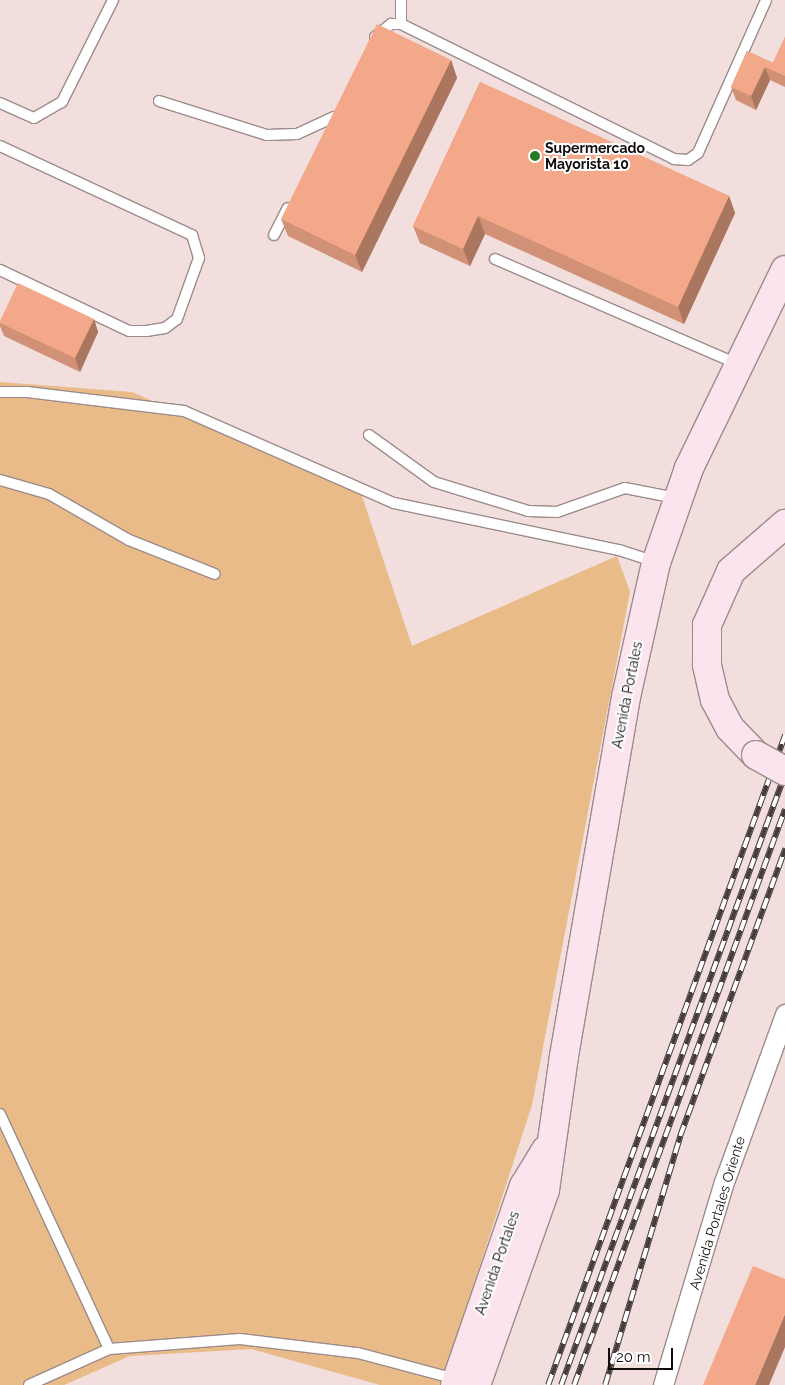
<!DOCTYPE html>
<style>
body{margin:0}
#map{position:relative;width:785px;height:1385px;overflow:hidden;background:#f1dedd;font-family:Raleway,sans-serif}
div>[style]{position:absolute}
.green>*{inset:0;background:#e9bb88}
.roads{filter:drop-shadow(1px 0 #9c8b8a) drop-shadow(-1px 0 #9c8b8a) drop-shadow(0 1px #9c8b8a) drop-shadow(0 -1px #9c8b8a)}
.lane>*{height:10px;margin:-5px;padding:0 5px;transform-origin:5px;border-radius:5px;background:#fff}
.street>*{height:19px;margin:-9.5px;padding:0 9.5px;transform-origin:9.5px;border-radius:9.5px;background:#fff}
.secondary>*{height:28px;margin:-14px;padding:0 14px;transform-origin:14px;border-radius:14px;background:#fbe4ed}
.rail>*{height:5.5px;margin-top:-2.75px;transform-origin:0;background:repeating-linear-gradient(90deg,#fff 0 11px,#453c3b 0 22px);box-sizing:border-box;border-block:1px solid #453c3b}
.bridges{filter:drop-shadow(1px 0 #9c8b8a) drop-shadow(-1px 0 #9c8b8a) drop-shadow(0 1px #9c8b8a) drop-shadow(0 -1px #9c8b8a)}
.secondary-bridge>*{height:28px;margin:-14px;padding:0 14px;transform-origin:14px;border-radius:14px;background:#fbe4ed}
.wall>*{inset:0;background:#d19176}
.shaded-wall>*{inset:0;background:#aa7660}
.building>*{inset:0;background:#f3a989}
.dots>*{width:14px;height:14px;translate:-50% -50%;box-sizing:border-box;border:2px solid #fff;border-radius:50%}
span{translate:-50% -50%;white-space:nowrap;text-align:center;line-height:1.15;-webkit-text-stroke:4px #fff;paint-order:stroke}
.poi-label{font-size:14px;color:#120c0c;font-weight:700}
.left{translate:0 -50%;text-align:left}
.street-label{font-size:14px;color:#120c0c}
.scale{position:absolute;left:608px;top:1348px;width:65px;height:22px;box-sizing:border-box;border:2px solid #120c0c;border-top:0;padding-left:6px;font-size:15px;line-height:18px;white-space:nowrap;color:#120c0c;-webkit-text-stroke:4px #fff;paint-order:stroke}
</style>
<div id="map">
<div class="green">
<div style="clip-path:polygon(0 382px,132px 392px,361px 493px,412px 646px,617px 556px,630px 592px,532px 1105px,441px 1385px,380px 1385px,251px 1349px,130px 1356px,64px 1385px,0 1385px)"></div>
</div>
<div class="roads">
<div class="lane">
<div style="left:401px;top:24px;width:24px;rotate:-90deg"></div>
<div style="left:375px;top:37px;width:21px;rotate:-39deg"></div>
<div style="left:391px;top:24px;width:10px"></div>
<div style="left:401px;top:24px;width:305px;rotate:26.3deg"></div>
<div style="left:674px;top:159px;width:14px;rotate:4deg"></div>
<div style="left:688px;top:160px;width:12px;rotate:-35deg"></div>
<div style="left:698px;top:153px;width:167px;rotate:-66deg"></div>
<div style="left:159px;top:101px;width:113px;rotate:17.5deg"></div>
<div style="left:267px;top:135px;width:30px;rotate:-2deg"></div>
<div style="left:297px;top:134px;width:41px;rotate:-24.7deg"></div>
<div style="left:0;top:103px;width:37px;rotate:24deg"></div>
<div style="left:34px;top:118px;width:32px;rotate:-30deg"></div>
<div style="left:62px;top:102px;width:114px;rotate:-63.4deg"></div>
<div style="left:0;top:146px;width:212px;rotate:24.9deg"></div>
<div style="left:192px;top:235px;width:24px;rotate:73deg"></div>
<div style="left:199px;top:258px;width:65px;rotate:109.8deg"></div>
<div style="left:177px;top:319px;width:15px;rotate:143deg"></div>
<div style="left:165px;top:328px;width:19px;rotate:171deg"></div>
<div style="left:146px;top:331px;width:17px;rotate:180deg"></div>
<div style="left:129px;top:331px;width:143px;rotate:-154.7deg"></div>
<div style="left:274px;top:235px;width:30px;rotate:-63deg"></div>
<div style="left:495px;top:259px;width:265px;rotate:23.4deg"></div>
<div style="left:0;top:392px;width:27px"></div>
<div style="left:27px;top:392px;width:158px;rotate:6.9deg"></div>
<div style="left:184px;top:411px;width:229px;rotate:23.7deg"></div>
<div style="left:394px;top:503px;width:230px;rotate:11.8deg"></div>
<div style="left:619px;top:550px;width:38px;rotate:18deg"></div>
<div style="left:369px;top:435px;width:80px;rotate:35.9deg"></div>
<div style="left:434px;top:482px;width:98px;rotate:17.1deg"></div>
<div style="left:528px;top:511px;width:29px;rotate:2deg"></div>
<div style="left:557px;top:512px;width:72px;rotate:-19.4deg"></div>
<div style="left:625px;top:488px;width:52px;rotate:11.1deg"></div>
<div style="left:0;top:480px;width:51px;rotate:15.9deg"></div>
<div style="left:49px;top:494px;width:92px;rotate:29.9deg"></div>
<div style="left:129px;top:540px;width:92px;rotate:21.6deg"></div>
<div style="left:0;top:1114px;width:259px;rotate:65.1deg"></div>
<div style="left:29px;top:1385px;width:88px;rotate:-24.2deg"></div>
<div style="left:109px;top:1349px;width:131px;rotate:-4.4deg"></div>
<div style="left:240px;top:1339px;width:119px;rotate:6.8deg"></div>
<div style="left:358px;top:1353px;width:101px;rotate:14.9deg"></div>
</div>
<div class="street">
<div style="left:663px;top:1385px;width:212px;rotate:-73.3deg"></div>
<div style="left:724px;top:1182px;width:179px;rotate:-70deg"></div>
</div>
<div class="secondary">
<div style="left:756px;top:755px;width:37px;rotate:-134deg"></div>
<div style="left:730px;top:728px;width:32px;rotate:-118deg"></div>
<div style="left:715px;top:700px;width:36px;rotate:-103deg"></div>
<div style="left:707px;top:665px;width:40px;rotate:-90deg"></div>
<div style="left:707px;top:625px;width:59px;rotate:-66deg"></div>
<div style="left:731px;top:571px;width:72px;rotate:-41deg"></div>
<div style="left:455px;top:1385px;width:211px;rotate:-70.9deg"></div>
<div style="left:524px;top:1186px;width:42px;rotate:-58.6deg"></div>
<div style="left:476px;top:1385px;width:207px;rotate:-70.5deg"></div>
<div style="left:545px;top:1190px;width:135px;rotate:-81.9deg"></div>
<div style="left:564px;top:1056px;width:364px;rotate:-80.2deg"></div>
<div style="left:626px;top:697px;width:137px;rotate:-77.4deg"></div>
<div style="left:656px;top:563px;width:101px;rotate:-70.8deg"></div>
<div style="left:689px;top:468px;width:220px;rotate:-64.1deg"></div>
</div>
</div>
<div class="rail">
<div style="left:548px;top:1385px;width:692px;rotate:-69.97deg"></div>
<div style="left:561px;top:1385px;width:651px;rotate:-69.87deg"></div>
<div style="left:574px;top:1385px;width:613px;rotate:-69.88deg"></div>
<div style="left:605px;top:1385px;width:260px;rotate:-73.2deg"></div>
<div style="left:680px;top:1136px;width:306px;rotate:-69.9deg"></div>
</div>
<div class="bridges">
<div class="secondary-bridge">
<div style="left:756px;top:755px;width:33px;rotate:29deg"></div>
</div>
</div>
<div class="wall">
<div style="clip-path:polygon(785px 37px,785px 87px,770px 80px,756px 110px,736px 100px,731px 87px,747px 51px,773px 63px)"></div>
<div style="clip-path:polygon(451px 60px,457px 78px,362px 272px,288px 236px,281px 219px)"></div>
<div style="clip-path:polygon(480px 82px,729px 196px,735px 213px,684px 324px,485px 234px,470px 266px,420px 243px,413px 226px)"></div>
<div style="clip-path:polygon(94px 319px,98px 332px,80px 372px,4px 336px,0 326px,0 321px)"></div>
</div>
<div class="shaded-wall">
<div style="clip-path:polygon(451px 60px,457px 78px,362px 272px,355px 255px)"></div>
<div style="clip-path:polygon(765px 67px,770px 80px,756px 110px,751px 96px)"></div>
<div style="clip-path:polygon(729px 196px,735px 213px,684px 324px,678px 307px)"></div>
<div style="clip-path:polygon(478px 216px,485px 234px,470px 266px,463px 249px)"></div>
<div style="clip-path:polygon(94px 319px,98px 332px,80px 372px,75px 358px)"></div>
<div style="clip-path:polygon(785px 1314px,785px 1347px,769px 1385px,755px 1385px)"></div>
</div>
<div class="building">
<div style="clip-path:polygon(377px 24px,451px 60px,355px 255px,281px 219px)"></div>
<div style="clip-path:polygon(785px 37px,785px 76px,765px 67px,751px 96px,731px 87px,747px 51px,773px 63px)"></div>
<div style="clip-path:polygon(480px 82px,729px 196px,678px 307px,478px 216px,463px 249px,413px 226px)"></div>
<div style="clip-path:polygon(18px 283px,94px 319px,75px 358px,0 323px,0 321px)"></div>
<div style="clip-path:polygon(753px 1266px,785px 1279px,785px 1314px,755px 1385px,703px 1385px)"></div>
</div>
<div class="dots">
<div style="left:535px;top:156px;background:#277a26"></div>
</div>
<div class="poi-label">
<span class="left" style="left:545px;top:156px">Supermercado<br>Mayorista 10</span>
</div>
<div class="street-label">
<span style="left:627px;top:695px;rotate:-79deg">Avenida Portales</span>
<span style="left:717px;top:1213px;rotate:-73deg">Avenida Portales Oriente</span>
<span style="left:497px;top:1263px;rotate:-71deg">Avenida Portales</span>
</div>
<div class="scale">20 m</div>
</div>
